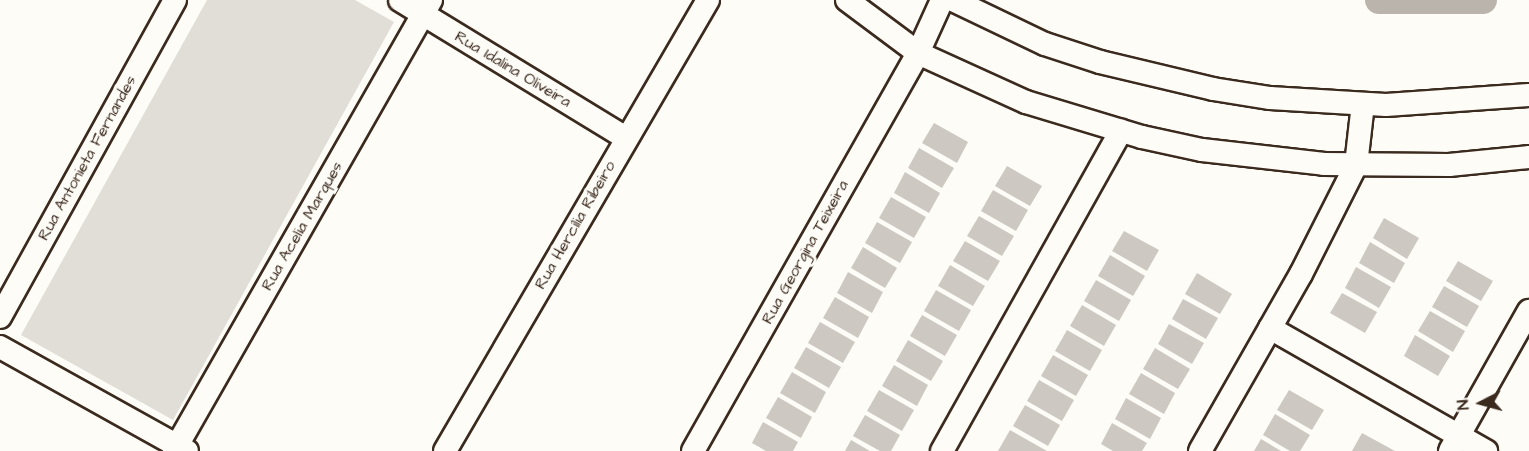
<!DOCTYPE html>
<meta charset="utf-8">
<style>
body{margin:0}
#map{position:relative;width:1529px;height:451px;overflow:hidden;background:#fdfcf7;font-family:"Architects Daughter",sans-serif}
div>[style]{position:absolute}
.green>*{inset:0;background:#e1ded7}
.canal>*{height:28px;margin:-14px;padding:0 14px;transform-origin:14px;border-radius:14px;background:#bbb4ad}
.building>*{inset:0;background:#cdc8c2}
.roads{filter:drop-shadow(2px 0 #3b2a1e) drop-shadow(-2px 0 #3b2a1e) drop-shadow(0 2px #3b2a1e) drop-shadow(0 -2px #3b2a1e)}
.minor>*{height:22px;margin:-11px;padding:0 11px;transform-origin:11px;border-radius:11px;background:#fdfcf7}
span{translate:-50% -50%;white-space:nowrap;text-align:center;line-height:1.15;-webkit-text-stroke:6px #fdfcf7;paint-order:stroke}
.street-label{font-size:16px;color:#3b2a1e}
.north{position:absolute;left:1451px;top:373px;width:60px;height:60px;-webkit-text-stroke:4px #fdfcf7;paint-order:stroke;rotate:264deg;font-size:16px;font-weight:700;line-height:24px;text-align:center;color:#3b2a1e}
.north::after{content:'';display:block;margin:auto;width:21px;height:27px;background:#3b2a1e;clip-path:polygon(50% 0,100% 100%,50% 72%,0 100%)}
</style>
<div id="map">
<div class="green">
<div style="clip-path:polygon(207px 0,355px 0,394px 22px,173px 420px,21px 335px)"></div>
</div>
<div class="canal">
<div style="left:1379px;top:0;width:104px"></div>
</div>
<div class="building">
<div style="clip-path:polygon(934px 123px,968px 142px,957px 163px,922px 143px)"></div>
<div style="clip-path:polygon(919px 148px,954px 168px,942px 188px,908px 168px)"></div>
<div style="clip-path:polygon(1007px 166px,1042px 186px,1030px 206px,995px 186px)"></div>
<div style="clip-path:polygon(905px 172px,940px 193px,929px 213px,894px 193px)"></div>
<div style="clip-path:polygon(993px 190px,1028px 210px,1016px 231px,981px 211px)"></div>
<div style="clip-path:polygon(891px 197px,926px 217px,914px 238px,879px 218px)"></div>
<div style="clip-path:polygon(979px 216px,1014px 236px,1002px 256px,967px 236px)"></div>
<div style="clip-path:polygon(1384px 218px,1419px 238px,1407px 259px,1373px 238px)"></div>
<div style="clip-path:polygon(877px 222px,912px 242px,900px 263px,865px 243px)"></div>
<div style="clip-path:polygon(1124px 231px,1159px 250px,1147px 271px,1112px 251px)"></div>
<div style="clip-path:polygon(965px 241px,1000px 261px,988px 281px,953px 261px)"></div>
<div style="clip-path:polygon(1370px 242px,1405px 263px,1394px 283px,1359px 263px)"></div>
<div style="clip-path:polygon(863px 247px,897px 268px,885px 288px,851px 268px)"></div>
<div style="clip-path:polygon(1110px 255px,1145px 276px,1133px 296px,1098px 276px)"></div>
<div style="clip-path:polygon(1458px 261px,1493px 281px,1481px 301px,1446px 281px)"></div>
<div style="clip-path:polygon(950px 265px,985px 286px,973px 306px,938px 286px)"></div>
<div style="clip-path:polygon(1356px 267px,1391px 287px,1379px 308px,1345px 288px)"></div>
<div style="clip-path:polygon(848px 272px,883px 292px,872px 313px,837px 293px)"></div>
<div style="clip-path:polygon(1197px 273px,1232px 294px,1220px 314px,1185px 294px)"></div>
<div style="clip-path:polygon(1096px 280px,1131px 300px,1119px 321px,1084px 301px)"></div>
<div style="clip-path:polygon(1444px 286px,1479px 306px,1467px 327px,1432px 307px)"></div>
<div style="clip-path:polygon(936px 290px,971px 310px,959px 331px,924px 311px)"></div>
<div style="clip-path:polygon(1342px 293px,1377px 312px,1365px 333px,1330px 313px)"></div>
<div style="clip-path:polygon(835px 297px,869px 317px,858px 338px,823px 318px)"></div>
<div style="clip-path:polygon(1183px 299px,1218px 318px,1206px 339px,1172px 319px)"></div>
<div style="clip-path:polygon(1082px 305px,1116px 325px,1104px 346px,1070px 326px)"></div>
<div style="clip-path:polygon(1430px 311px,1465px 331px,1453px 352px,1418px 331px)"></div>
<div style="clip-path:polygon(922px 315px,957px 335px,945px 356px,910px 336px)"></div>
<div style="clip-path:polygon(820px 322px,855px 342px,843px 363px,808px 343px)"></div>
<div style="clip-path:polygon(1169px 324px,1204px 343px,1192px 364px,1158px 344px)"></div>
<div style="clip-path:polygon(1067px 330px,1102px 350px,1090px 371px,1055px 351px)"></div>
<div style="clip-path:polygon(1415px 335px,1450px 356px,1438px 376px,1404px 356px)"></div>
<div style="clip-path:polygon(908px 340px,943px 361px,931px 381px,896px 361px)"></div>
<div style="clip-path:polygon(806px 347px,841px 367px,829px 388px,794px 368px)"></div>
<div style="clip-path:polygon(1155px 348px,1190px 369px,1178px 389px,1143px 369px)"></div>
<div style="clip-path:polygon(1053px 355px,1088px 375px,1076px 396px,1041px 376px)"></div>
<div style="clip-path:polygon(894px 365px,928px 385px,917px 406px,882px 386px)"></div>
<div style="clip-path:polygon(792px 372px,826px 392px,815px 413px,780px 393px)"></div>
<div style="clip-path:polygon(1141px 373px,1175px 393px,1164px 414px,1129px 394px)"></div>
<div style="clip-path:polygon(1039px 380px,1074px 400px,1062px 421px,1027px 401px)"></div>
<div style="clip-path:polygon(879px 390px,914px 410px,902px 431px,867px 411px)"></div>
<div style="clip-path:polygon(1289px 390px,1324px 410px,1312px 430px,1277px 410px)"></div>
<div style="clip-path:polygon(778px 397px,812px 417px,801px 438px,766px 418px)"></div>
<div style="clip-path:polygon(1126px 398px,1161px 418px,1150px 439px,1115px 419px)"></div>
<div style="clip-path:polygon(1025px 405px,1060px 425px,1048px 446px,1013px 426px)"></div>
<div style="clip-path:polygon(1275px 414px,1310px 435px,1300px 451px,1290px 451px,1263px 435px)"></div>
<div style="clip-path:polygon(865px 415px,900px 435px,891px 451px,880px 451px,853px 436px)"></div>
<div style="clip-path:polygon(763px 422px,798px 442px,793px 451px,766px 451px,752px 443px)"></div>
<div style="clip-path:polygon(1112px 423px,1147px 443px,1142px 451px,1113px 451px,1101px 444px)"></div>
<div style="clip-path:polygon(1010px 430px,1047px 451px,998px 451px)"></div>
<div style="clip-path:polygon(1362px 433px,1395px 451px,1352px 451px)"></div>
<div style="clip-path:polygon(1261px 439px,1281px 451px,1254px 451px)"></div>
<div style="clip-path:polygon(851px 440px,870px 451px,845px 451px)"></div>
</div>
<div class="roads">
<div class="minor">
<div style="left:400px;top:0;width:265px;rotate:31.4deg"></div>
<div style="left:847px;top:0;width:89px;rotate:36.7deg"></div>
<div style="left:918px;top:53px;width:119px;rotate:24.4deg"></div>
<div style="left:1026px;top:102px;width:121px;rotate:16.8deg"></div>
<div style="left:1142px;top:137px;width:61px;rotate:12.2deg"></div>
<div style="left:1202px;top:150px;width:123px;rotate:6.5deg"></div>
<div style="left:1324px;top:164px;width:125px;rotate:0.5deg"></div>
<div style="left:1449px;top:165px;width:80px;rotate:-5.7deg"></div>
<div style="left:953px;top:0;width:102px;rotate:25.6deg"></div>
<div style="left:1045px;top:44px;width:58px;rotate:18.1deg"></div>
<div style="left:1100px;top:62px;width:116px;rotate:13.4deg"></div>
<div style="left:1213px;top:89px;width:58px;rotate:9deg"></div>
<div style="left:1270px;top:98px;width:116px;rotate:3.5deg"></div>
<div style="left:1386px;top:105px;width:143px;rotate:-4deg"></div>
<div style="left:0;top:317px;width:362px;rotate:-61.1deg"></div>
<div style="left:1270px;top:328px;width:249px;rotate:29.7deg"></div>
<div style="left:0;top:347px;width:214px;rotate:29.1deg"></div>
<div style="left:174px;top:451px;width:519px;rotate:-60.32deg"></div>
<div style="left:445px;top:451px;width:522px;rotate:-59.75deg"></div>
<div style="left:693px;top:451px;width:457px;rotate:-60.5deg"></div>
<div style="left:918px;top:53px;width:58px;rotate:-65.6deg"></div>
<div style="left:942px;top:451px;width:367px;rotate:-60.8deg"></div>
<div style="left:1200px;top:451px;width:204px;rotate:-60.3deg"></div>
<div style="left:1301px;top:274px;width:122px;rotate:-63.2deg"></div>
<div style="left:1356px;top:165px;width:61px;rotate:-83.5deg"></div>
<div style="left:1450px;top:451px;width:161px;rotate:-60.6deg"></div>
</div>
</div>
<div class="street-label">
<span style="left:513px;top:69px;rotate:31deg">Rua Idalina Oliveira</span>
<span style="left:87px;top:158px;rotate:-61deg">Rua Antonieta Fernandes</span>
<span style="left:575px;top:225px;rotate:-60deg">Rua Hercília Ribeiro</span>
<span style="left:302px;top:226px;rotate:-60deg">Rua Acelia Marques</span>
<span style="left:805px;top:252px;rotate:-61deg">Rua Georgina Teixeira</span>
</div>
<div class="north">N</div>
</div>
